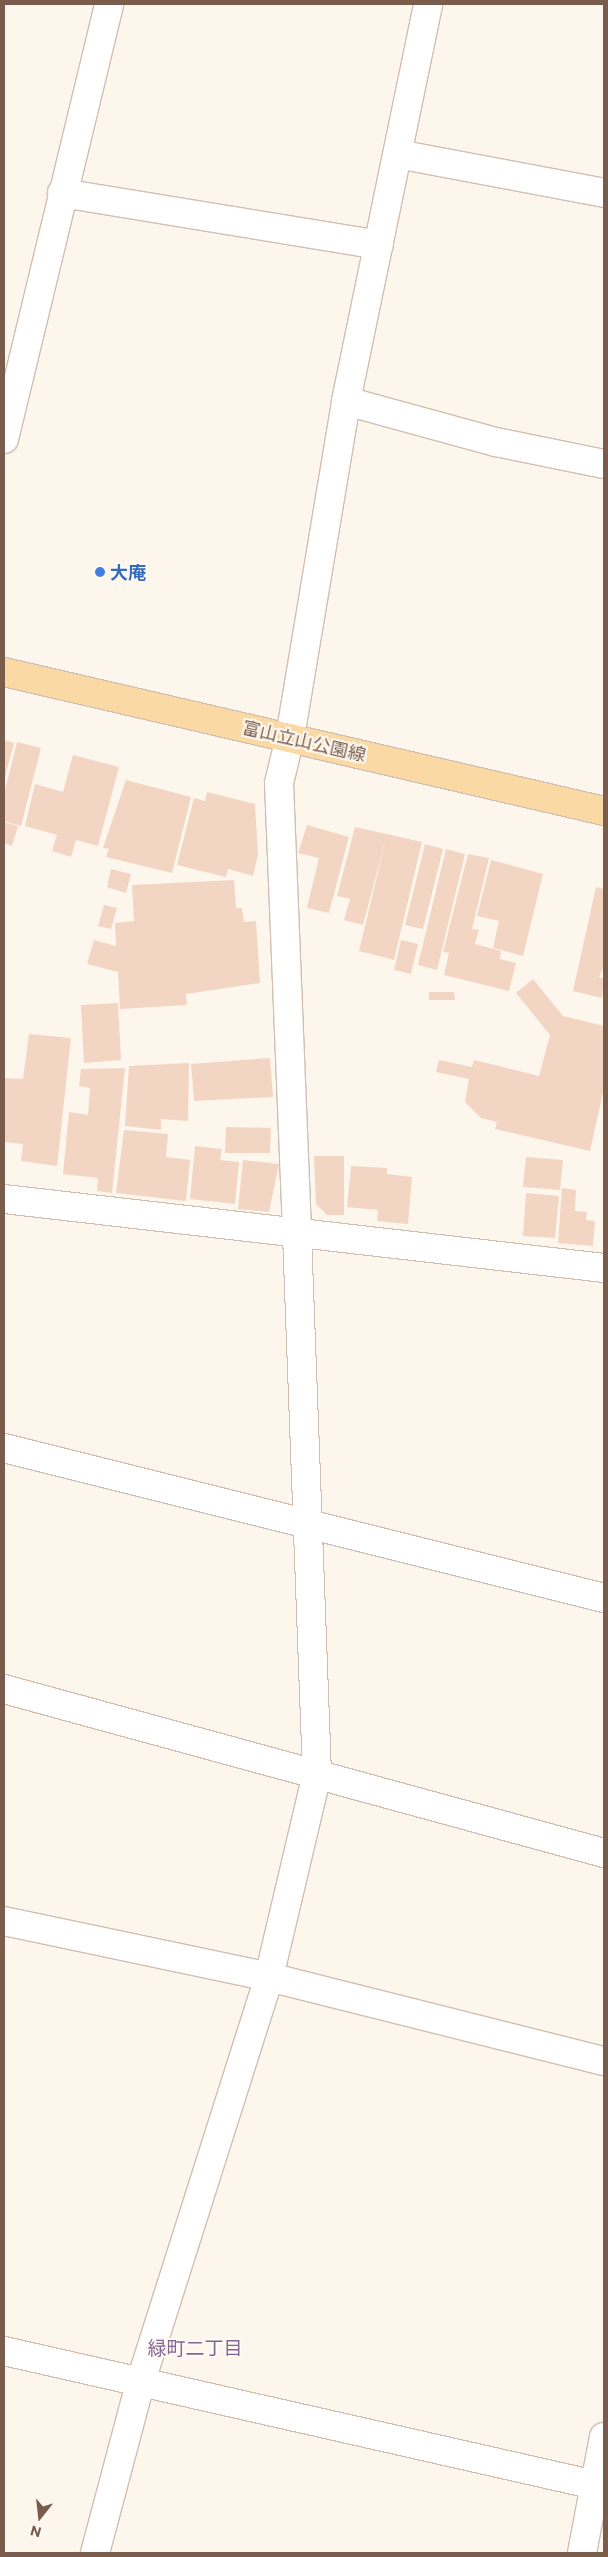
<!DOCTYPE html>
<meta charset="utf-8">
<style>
body{margin:0}
#map{position:relative;width:608px;height:2557px;overflow:hidden;background:#fdf6ec;font-family:Commissioner,"Noto Sans JP",sans-serif}
div>[style]{position:absolute}
.building>*{inset:0;background:#f3d5c3}
.roads{filter:drop-shadow(1px 0 #d1beb0) drop-shadow(-1px 0 #d1beb0) drop-shadow(0 1px #d1beb0) drop-shadow(0 -1px #d1beb0)}
.street>*{height:28px;margin:-14px;padding:0 14px;transform-origin:14px;border-radius:14px;background:#fff}
.secondary>*{height:28px;margin:-14px;padding:0 14px;transform-origin:14px;border-radius:14px;background:#fff}
.primary>*{height:28px;margin:-14px;padding:0 14px;transform-origin:14px;border-radius:14px;background:#fbd9a5}
.dots>*{width:14px;height:14px;translate:-50% -50%;box-sizing:border-box;border:2px solid #fffaf3;border-radius:50%}
span{translate:-50% -50%;white-space:nowrap;text-align:center;line-height:1.15;-webkit-text-stroke:4px #fffaf3;paint-order:stroke}
.shop-label{font-size:18px;color:#366cbe;font-weight:700}
.left{translate:0 -50%;text-align:left}
.street-label{font-size:18px;color:#7a5c4d}
.neighbourhood-label{font-size:19px;color:#846695}
.frame{position:absolute;inset:0;border:5px solid #7a5c4d;pointer-events:none}
.north{position:absolute;left:15px;top:2492px;width:50px;height:50px;-webkit-text-stroke:4px #fffaf3;paint-order:stroke;rotate:196deg;font-size:14px;font-weight:700;line-height:20px;text-align:center;color:#7a5c4d}
.north::after{content:'';display:block;margin:auto;width:18px;height:22px;background:#7a5c4d;clip-path:polygon(50% 0,100% 100%,50% 72%,0 100%)}
</style>
<div id="map">
<div class="building">
<div style="clip-path:polygon(4px 740px,14px 743px,4px 781px)"></div>
<div style="clip-path:polygon(17px 742px,41px 748px,21px 826px,4px 821px,4px 794px)"></div>
<div style="clip-path:polygon(73px 755px,119px 767px,98px 846px,76px 840px,71px 857px,52px 851px,57px 835px,25px 826px,35px 784px,63px 792px)"></div>
<div style="clip-path:polygon(126px 780px,191px 797px,172px 873px,106px 857px,109px 849px,103px 848px)"></div>
<div style="clip-path:polygon(207px 792px,255px 804px,258px 855px,253px 876px,228px 869px,226px 877px,177px 865px,194px 798px,205px 801px)"></div>
<div style="clip-path:polygon(4px 822px,18px 826px,12px 846px,4px 843px)"></div>
<div style="clip-path:polygon(307px 825px,349px 837px,329px 913px,307px 908px,319px 858px,298px 853px)"></div>
<div style="clip-path:polygon(355px 827px,422px 842px,394px 960px,359px 951px,386px 838px,363px 925px,344px 920px,350px 899px,337px 896px)"></div>
<div style="clip-path:polygon(425px 844px,443px 849px,423px 929px,405px 925px)"></div>
<div style="clip-path:polygon(446px 849px,465px 854px,437px 970px,418px 965px)"></div>
<div style="clip-path:polygon(468px 854px,489px 858px,472px 929px,479px 930px,475px 944px,501px 951px,500px 959px,516px 963px,509px 991px,444px 975px,449px 953px,443px 952px)"></div>
<div style="clip-path:polygon(491px 860px,543px 874px,523px 956px,493px 948px,499px 921px,477px 916px)"></div>
<div style="clip-path:polygon(111px 869px,131px 874px,126px 893px,107px 887px)"></div>
<div style="clip-path:polygon(234px 880px,236px 908px,242px 908px,244px 922px,256px 921px,260px 983px,186px 994px,187px 1005px,120px 1009px,118px 972px,87px 964px,94px 940px,116px 946px,115px 923px,134px 921px,132px 885px)"></div>
<div style="clip-path:polygon(596px 887px,604px 889px,604px 966px,599px 977px,604px 979px,602px 998px,573px 991px)"></div>
<div style="clip-path:polygon(104px 905px,117px 908px,111px 929px,98px 926px)"></div>
<div style="clip-path:polygon(401px 940px,418px 944px,411px 974px,394px 970px)"></div>
<div style="clip-path:polygon(533px 979px,563px 1016px,604px 1026px,604px 1088px,590px 1151px,495px 1129px,497px 1122px,481px 1118px,465px 1102px,469px 1079px,436px 1072px,439px 1060px,472px 1067px,474px 1060px,539px 1076px,550px 1035px,516px 993px)"></div>
<div style="clip-path:polygon(429px 992px,454px 992px,455px 1000px,429px 1000px)"></div>
<div style="clip-path:polygon(118px 1003px,121px 1060px,84px 1063px,81px 1005px)"></div>
<div style="clip-path:polygon(29px 1034px,71px 1038px,57px 1166px,21px 1161px,23px 1144px,4px 1142px,4px 1078px,23px 1079px)"></div>
<div style="clip-path:polygon(270px 1058px,273px 1097px,194px 1101px,191px 1064px)"></div>
<div style="clip-path:polygon(189px 1063px,188px 1121px,161px 1119px,161px 1130px,125px 1126px,129px 1066px)"></div>
<div style="clip-path:polygon(125px 1068px,112px 1193px,97px 1191px,98px 1178px,63px 1174px,69px 1112px,88px 1115px,90px 1088px,79px 1086px,81px 1069px)"></div>
<div style="clip-path:polygon(226px 1127px,271px 1128px,270px 1153px,225px 1153px)"></div>
<div style="clip-path:polygon(124px 1130px,168px 1134px,166px 1157px,190px 1160px,186px 1201px,116px 1193px)"></div>
<div style="clip-path:polygon(195px 1146px,222px 1149px,220px 1160px,239px 1162px,235px 1204px,190px 1199px)"></div>
<div style="clip-path:polygon(314px 1156px,344px 1156px,344px 1215px,327px 1215px,316px 1204px)"></div>
<div style="clip-path:polygon(526px 1157px,563px 1160px,560px 1190px,523px 1187px)"></div>
<div style="clip-path:polygon(243px 1160px,279px 1164px,269px 1212px,238px 1209px)"></div>
<div style="clip-path:polygon(351px 1166px,387px 1168px,387px 1174px,412px 1177px,408px 1224px,377px 1221px,378px 1210px,347px 1207px)"></div>
<div style="clip-path:polygon(562px 1188px,576px 1190px,575px 1211px,587px 1212px,586px 1220px,595px 1221px,593px 1246px,558px 1243px)"></div>
<div style="clip-path:polygon(526px 1193px,559px 1196px,555px 1238px,523px 1236px)"></div>
</div>
<div class="roads">
<div class="street">
<div style="left:398px;top:154px;width:210px;rotate:10.7deg"></div>
<div style="left:62px;top:193px;width:321px;rotate:9.3deg"></div>
<div style="left:346px;top:401px;width:156px;rotate:15.3deg"></div>
<div style="left:496px;top:442px;width:110px;rotate:11.5deg"></div>
<div style="left:4px;top:439px;width:447px;rotate:-76.4deg"></div>
<div style="left:290px;top:737px;width:341px;rotate:-80.5deg"></div>
<div style="left:346px;top:401px;width:405px;rotate:-78.3deg"></div>
<div style="left:4px;top:1199px;width:604px;rotate:6.56deg"></div>
<div style="left:4px;top:1448px;width:618px;rotate:14.04deg"></div>
<div style="left:4px;top:1689px;width:622px;rotate:15.29deg"></div>
<div style="left:4px;top:2351px;width:615px;rotate:12.77deg"></div>
<div style="left:95px;top:2553px;width:175px;rotate:-75.1deg"></div>
<div style="left:140px;top:2384px;width:427px;rotate:-72.4deg"></div>
<div style="left:269px;top:1977px;width:209px;rotate:-76.7deg"></div>
<div style="left:317px;top:1774px;width:540px;rotate:-92.12deg"></div>
<div style="left:582px;top:2553px;width:118px;rotate:-79.3deg"></div>
</div>
<div class="secondary">
<div style="left:290px;top:737px;width:47px;rotate:103.4deg"></div>
<div style="left:279px;top:783px;width:451px;rotate:87.7deg"></div>
<div style="left:4px;top:1921px;width:271px;rotate:11.9deg"></div>
<div style="left:269px;top:1977px;width:345px;rotate:14.1deg"></div>
</div>
<div class="primary">
<div style="left:4px;top:672px;width:616px;rotate:13.04deg"></div>
</div>
</div>
<div class="dots">
<div style="left:100px;top:572px;background:#3f7fe0"></div>
</div>
<div class="shop-label">
<span class="left" style="left:110px;top:572px">大庵</span>
</div>
<div class="street-label">
<span style="left:304px;top:741px;rotate:13deg">富山立山公園線</span>
</div>
<div class="neighbourhood-label">
<span style="left:195px;top:2348px">緑町二丁目</span>
</div>
<div class="frame"></div>
<div class="north">N</div>
</div>
